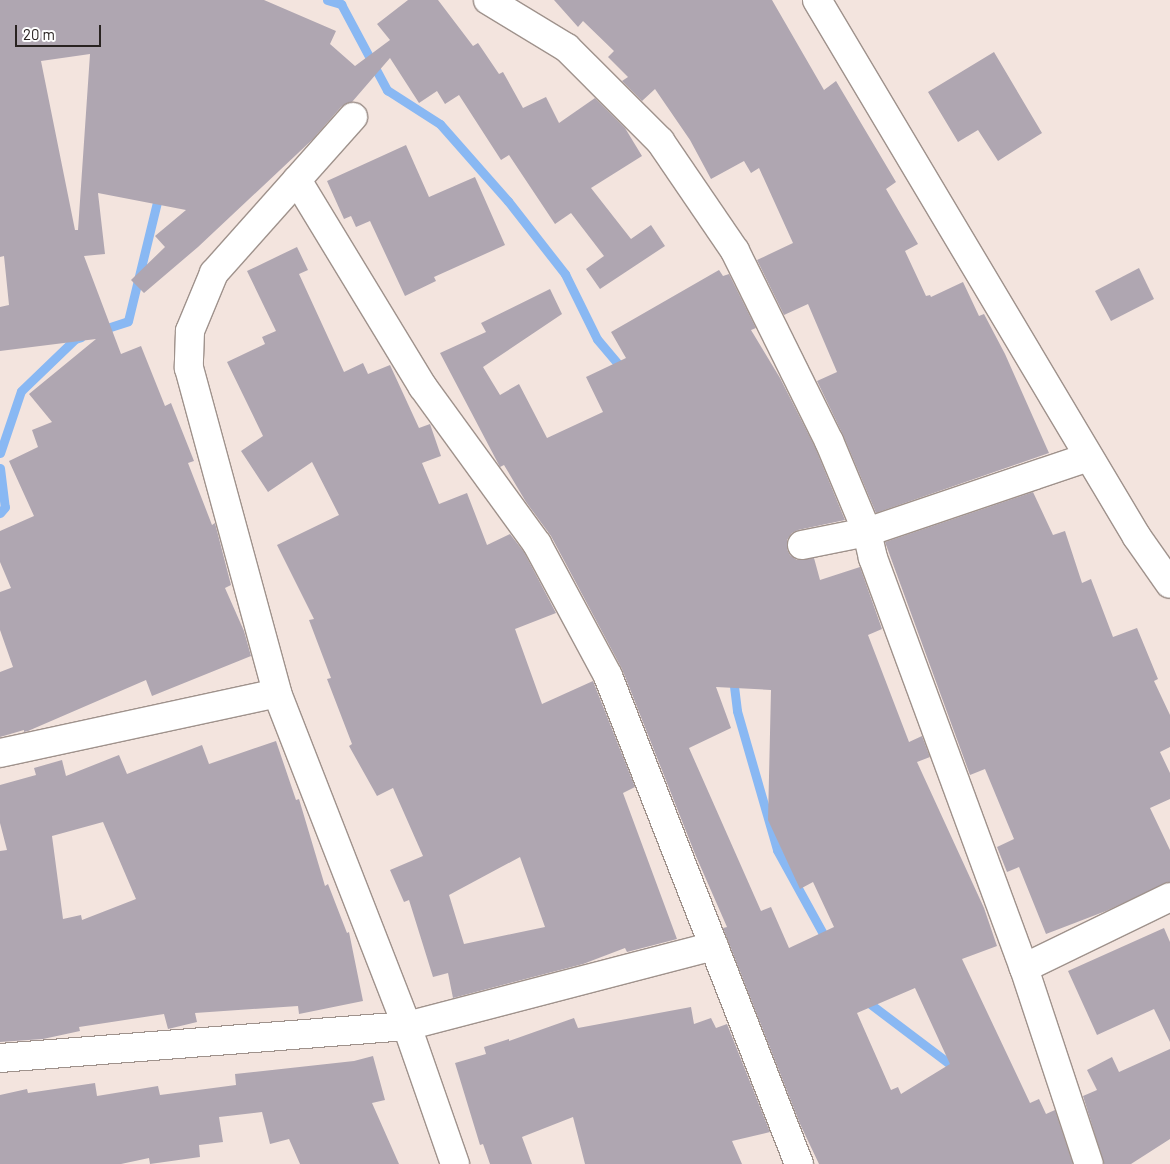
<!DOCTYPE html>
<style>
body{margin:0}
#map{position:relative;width:1170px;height:1164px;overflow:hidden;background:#f3e4de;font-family:Barlow,sans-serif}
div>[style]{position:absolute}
.stream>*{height:9px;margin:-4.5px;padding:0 4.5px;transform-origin:4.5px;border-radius:4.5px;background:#89b8f3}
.building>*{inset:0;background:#afa6b1}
.roads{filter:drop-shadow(1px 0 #9f928c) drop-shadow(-1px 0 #9f928c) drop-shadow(0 1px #9f928c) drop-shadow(0 -1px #9f928c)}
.minor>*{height:28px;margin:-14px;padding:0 14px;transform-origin:14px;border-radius:14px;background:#fff}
span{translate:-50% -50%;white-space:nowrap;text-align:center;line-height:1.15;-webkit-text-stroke:4px #fff;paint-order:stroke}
.scale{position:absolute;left:15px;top:25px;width:86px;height:22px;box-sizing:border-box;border:2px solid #292321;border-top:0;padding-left:6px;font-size:15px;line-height:18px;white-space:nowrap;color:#292321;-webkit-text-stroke:4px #fff;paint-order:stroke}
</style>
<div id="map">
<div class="stream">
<div style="left:327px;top:0;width:15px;rotate:16deg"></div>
<div style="left:341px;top:4px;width:98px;rotate:61.9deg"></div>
<div style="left:387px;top:90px;width:63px;rotate:32.7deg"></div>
<div style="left:440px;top:124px;width:103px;rotate:48.6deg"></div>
<div style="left:508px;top:201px;width:93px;rotate:52deg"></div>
<div style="left:565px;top:274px;width:72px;rotate:63.8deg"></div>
<div style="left:597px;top:339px;width:42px;rotate:49.8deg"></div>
<div style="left:101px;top:330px;width:28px;rotate:-18deg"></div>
<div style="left:128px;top:321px;width:131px;rotate:-76.3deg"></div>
<div style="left:0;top:453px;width:65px;rotate:-71.3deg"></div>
<div style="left:21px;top:391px;width:75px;rotate:-43.9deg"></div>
<div style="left:75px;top:339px;width:6px;rotate:-18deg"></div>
<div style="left:0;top:468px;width:39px;rotate:83deg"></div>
<div style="left:5px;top:507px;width:8px;rotate:130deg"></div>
<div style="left:733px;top:678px;width:33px;rotate:83deg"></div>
<div style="left:737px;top:711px;width:145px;rotate:73.9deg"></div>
<div style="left:777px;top:850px;width:104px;rotate:61.2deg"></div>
<div style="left:865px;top:1000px;width:108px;rotate:37.1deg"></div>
<div style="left:951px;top:1065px;width:9px;rotate:72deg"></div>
</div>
<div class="building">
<div style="clip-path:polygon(evenodd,0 0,264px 0,336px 31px,330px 44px,355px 66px,390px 40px,377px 24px,408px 0,438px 0,473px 46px,478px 43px,499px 74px,503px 72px,523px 108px,546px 97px,559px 123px,595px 98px,625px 128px,642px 156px,591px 188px,631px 239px,651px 225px,665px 246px,600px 289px,586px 269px,604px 256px,571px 213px,555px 224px,509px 155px,501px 160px,459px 95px,445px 104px,437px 91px,419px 103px,390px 58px,352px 102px,341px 107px,313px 139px,198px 247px,144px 293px,131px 280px,165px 247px,155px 236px,186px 210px,98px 193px,105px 254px,84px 256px,121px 354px,141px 346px,165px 406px,171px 403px,194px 461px,188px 463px,212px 525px,215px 523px,231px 585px,225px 588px,244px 631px,251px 656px,152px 696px,146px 680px,28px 731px,24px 732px,24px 730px,0 737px,0 672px,13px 667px,0 630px,0 592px,11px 588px,0 562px,0 531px,34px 516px,9px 461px,38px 447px,32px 430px,52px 422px,29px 394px,96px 339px,0 351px,0 307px,9px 305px,4px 256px,0 257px,0 0,90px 54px,78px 230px,75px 230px,41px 61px,90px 54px)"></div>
<div style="clip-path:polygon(554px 0,772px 0,824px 90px,836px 81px,896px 182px,886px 189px,918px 244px,905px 251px,926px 296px,930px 295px,931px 297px,963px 282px,979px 316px,984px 314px,1005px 354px,1049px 453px,876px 513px,843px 435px,817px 381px,837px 372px,808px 304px,784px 315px,757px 260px,793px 243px,759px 168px,751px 173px,744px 161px,711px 179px,690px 140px,655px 89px,642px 101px,622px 81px,628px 77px,608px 57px,614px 51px,583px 21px,578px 27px)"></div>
<div style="clip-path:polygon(994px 52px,1042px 133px,998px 161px,978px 130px,958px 142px,928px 92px)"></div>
<div style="clip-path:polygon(406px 145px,429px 197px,475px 177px,505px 245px,434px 277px,436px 281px,405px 296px,370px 221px,356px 227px,351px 216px,344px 219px,327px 181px)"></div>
<div style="clip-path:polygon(evenodd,297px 247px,308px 270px,299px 274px,344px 372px,363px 363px,368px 374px,390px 365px,419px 428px,430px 424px,441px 456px,422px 463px,439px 504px,467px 493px,487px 545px,510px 534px,524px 552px,556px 613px,515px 629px,542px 704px,593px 681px,635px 787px,623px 793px,677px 939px,627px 952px,625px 948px,583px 964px,453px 998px,448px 973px,433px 977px,409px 900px,404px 902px,390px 870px,423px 856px,393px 788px,377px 796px,349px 746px,352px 744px,327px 679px,331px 678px,309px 620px,314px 619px,277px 545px,339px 515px,312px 462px,268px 492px,241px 451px,263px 436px,227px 362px,265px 344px,262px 337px,276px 331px,247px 271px,297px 247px,520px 857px,545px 927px,464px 944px,449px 895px,520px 857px)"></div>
<div style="clip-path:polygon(1139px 268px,1154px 299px,1111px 321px,1095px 291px)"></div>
<div style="clip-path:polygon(evenodd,719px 270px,723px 276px,729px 274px,756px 328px,751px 330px,780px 378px,815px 447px,845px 520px,798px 530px,792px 533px,787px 540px,787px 549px,790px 555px,797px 560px,814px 558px,820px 580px,860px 567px,882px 629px,868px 635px,909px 742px,922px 736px,930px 757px,917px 762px,984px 908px,997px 946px,962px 959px,1030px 1103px,1039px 1099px,1046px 1114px,1055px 1110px,1073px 1164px,819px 1164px,800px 1124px,723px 928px,727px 927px,695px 854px,622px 669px,551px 536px,526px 502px,504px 465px,500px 467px,440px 353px,486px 332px,481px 323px,550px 289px,562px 314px,483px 367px,500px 395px,519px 384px,547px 438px,603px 412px,586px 377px,626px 358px,611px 332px,719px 270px,716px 687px,771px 690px,768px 820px,800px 889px,813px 882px,834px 927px,789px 948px,771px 907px,761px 911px,689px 748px,731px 728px,716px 687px,719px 270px,915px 988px,950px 1064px,901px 1094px,898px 1087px,891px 1090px,857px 1013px,915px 988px)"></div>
<div style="clip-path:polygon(1033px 492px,1053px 535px,1065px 531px,1082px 583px,1091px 579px,1113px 637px,1137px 628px,1158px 679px,1154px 681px,1170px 715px,1170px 747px,1160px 752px,1170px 773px,1170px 799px,1150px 808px,1170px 850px,1170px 882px,1106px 911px,1046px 934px,1019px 867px,1007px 872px,997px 847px,1014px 839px,985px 769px,970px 775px,885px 542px)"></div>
<div style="clip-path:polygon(evenodd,276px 741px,296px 800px,299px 799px,325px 886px,328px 884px,347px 933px,349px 932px,363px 1001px,299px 1014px,298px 1006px,195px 1013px,197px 1022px,168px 1029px,164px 1014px,79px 1027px,80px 1031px,43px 1039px,0 1042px,0 851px,7px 850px,0 823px,0 785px,36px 775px,34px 768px,62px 760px,66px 776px,119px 755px,127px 774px,202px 745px,209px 764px,276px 741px,103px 822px,136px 899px,82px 920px,81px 915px,63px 919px,52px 836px,103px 822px)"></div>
<div style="clip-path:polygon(1164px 928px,1170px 942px,1170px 1042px,1154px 1009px,1097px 1035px,1068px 971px)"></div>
<div style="clip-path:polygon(691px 1007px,694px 1024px,711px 1018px,716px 1028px,727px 1024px,770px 1132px,732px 1141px,742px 1164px,585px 1164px,573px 1117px,522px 1137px,532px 1164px,490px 1164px,483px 1144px,480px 1145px,455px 1063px,486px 1054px,484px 1047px,509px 1039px,509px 1041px,574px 1018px,578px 1028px)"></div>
<div style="clip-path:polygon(1170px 1049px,1170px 1139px,1131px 1164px,1104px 1164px,1083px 1096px,1097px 1090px,1087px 1070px,1112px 1057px,1119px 1072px)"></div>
<div style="clip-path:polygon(373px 1056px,385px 1100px,372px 1103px,399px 1164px,300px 1164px,289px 1139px,270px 1144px,262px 1112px,219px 1117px,223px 1142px,199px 1145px,200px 1157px,150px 1164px,149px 1158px,121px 1164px,0 1164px,0 1095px,27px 1089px,28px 1093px,95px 1083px,97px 1096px,158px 1086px,160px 1095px,236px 1085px,235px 1074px,354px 1061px)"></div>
</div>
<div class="roads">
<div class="minor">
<div style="left:488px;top:0;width:92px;rotate:31.3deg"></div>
<div style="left:567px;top:48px;width:132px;rotate:45deg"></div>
<div style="left:660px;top:141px;width:133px;rotate:55.7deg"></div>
<div style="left:735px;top:251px;width:212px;rotate:63.7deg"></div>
<div style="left:829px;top:441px;width:99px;rotate:67.3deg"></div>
<div style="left:867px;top:532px;width:27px;rotate:77deg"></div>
<div style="left:873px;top:558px;width:437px;rotate:69.8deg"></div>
<div style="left:1024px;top:968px;width:206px;rotate:71.7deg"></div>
<div style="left:817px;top:0;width:625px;rotate:59.21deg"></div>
<div style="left:1137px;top:537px;width:57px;rotate:54.9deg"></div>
<div style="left:353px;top:117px;width:209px;rotate:131.7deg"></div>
<div style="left:214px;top:273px;width:63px;rotate:112.5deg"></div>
<div style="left:190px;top:331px;width:37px;rotate:92deg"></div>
<div style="left:189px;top:368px;width:337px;rotate:74.8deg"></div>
<div style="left:277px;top:693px;width:357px;rotate:68.7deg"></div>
<div style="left:407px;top:1026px;width:146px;rotate:70.8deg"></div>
<div style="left:297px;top:180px;width:242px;rotate:58.7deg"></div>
<div style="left:423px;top:387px;width:194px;rotate:54deg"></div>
<div style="left:537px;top:544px;width:150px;rotate:61.7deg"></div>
<div style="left:608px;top:676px;width:524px;rotate:68.62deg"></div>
<div style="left:802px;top:545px;width:66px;rotate:-11.3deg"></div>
<div style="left:867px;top:532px;width:234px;rotate:-18.7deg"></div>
<div style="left:0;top:753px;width:283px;rotate:-12.2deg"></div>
<div style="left:1024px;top:968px;width:162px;rotate:-25.9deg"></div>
<div style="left:0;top:1058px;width:408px;rotate:-4.5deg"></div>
<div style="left:407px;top:1026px;width:317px;rotate:-14.6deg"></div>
</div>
</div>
<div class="scale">20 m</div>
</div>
